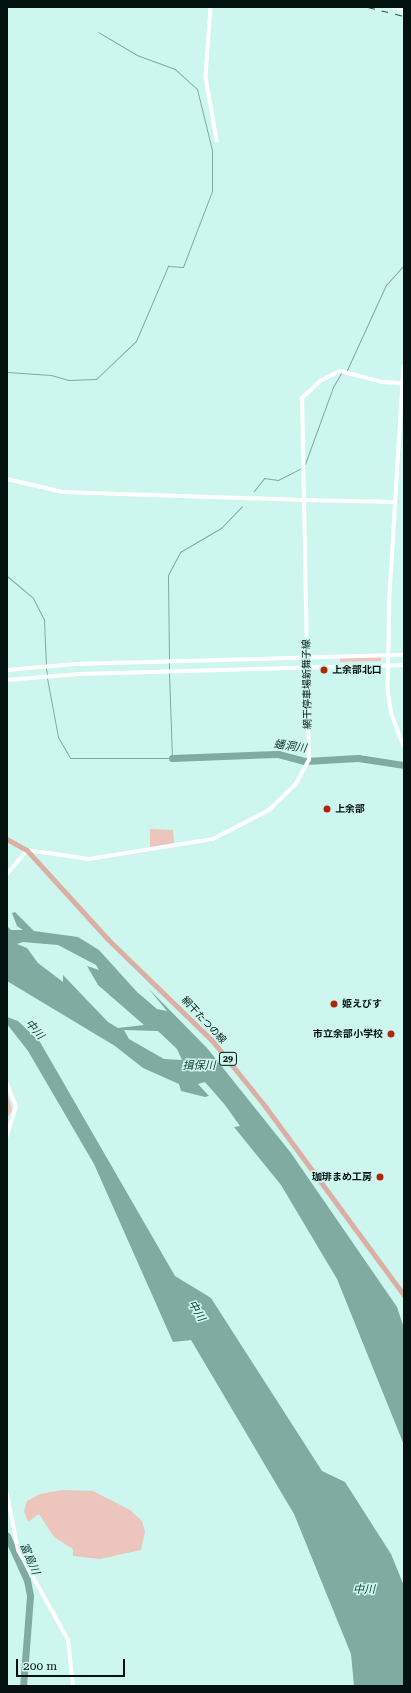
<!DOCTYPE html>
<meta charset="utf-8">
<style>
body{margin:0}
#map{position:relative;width:411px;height:1693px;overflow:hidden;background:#cdf7ee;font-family:"Roboto Serif","Noto Sans JP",serif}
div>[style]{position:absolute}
.green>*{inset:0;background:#ecc5bc}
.water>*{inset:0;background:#7faba1}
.stream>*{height:1px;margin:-0.5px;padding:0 0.5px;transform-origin:0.5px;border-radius:0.5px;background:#7faba1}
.river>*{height:7px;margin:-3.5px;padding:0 3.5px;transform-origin:3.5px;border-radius:3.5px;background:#7faba1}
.tertiary>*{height:3.5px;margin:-1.75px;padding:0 1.75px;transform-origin:1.75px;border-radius:1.75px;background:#fff}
.secondary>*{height:4px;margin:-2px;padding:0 2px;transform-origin:2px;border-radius:2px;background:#fff}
.primary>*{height:4.5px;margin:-2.25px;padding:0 2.25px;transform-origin:2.25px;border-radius:2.25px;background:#dcafa5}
.rail>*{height:1px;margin-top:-0.5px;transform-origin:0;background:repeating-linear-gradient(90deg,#3a504b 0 7px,transparent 0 14px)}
.dots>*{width:11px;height:11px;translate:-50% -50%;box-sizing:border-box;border:2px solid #cdf7ee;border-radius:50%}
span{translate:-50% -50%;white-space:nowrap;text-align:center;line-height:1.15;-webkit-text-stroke:3px #cdf7ee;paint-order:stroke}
.shield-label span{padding:1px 3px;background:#cdf7ee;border:1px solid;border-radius:3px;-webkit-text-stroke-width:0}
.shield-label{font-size:9px;color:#04120f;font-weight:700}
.poi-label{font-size:10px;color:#04120f;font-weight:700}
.left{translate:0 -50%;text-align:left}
.right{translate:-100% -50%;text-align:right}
.street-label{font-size:10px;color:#04120f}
.water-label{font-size:11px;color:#0f3831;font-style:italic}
.frame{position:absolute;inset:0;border:8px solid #04120f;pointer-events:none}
.scale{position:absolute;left:16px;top:1659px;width:109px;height:18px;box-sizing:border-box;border:2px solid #04120f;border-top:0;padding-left:5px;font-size:12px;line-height:14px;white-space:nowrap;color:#04120f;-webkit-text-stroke:3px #cdf7ee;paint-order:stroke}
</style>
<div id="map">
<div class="green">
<div style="clip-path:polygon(381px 656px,381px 661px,340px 662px,340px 657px)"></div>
<div style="clip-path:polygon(150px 829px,173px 830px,174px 843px,150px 847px)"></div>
<div style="clip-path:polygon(7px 1092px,12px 1110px,7px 1118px)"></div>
<div style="clip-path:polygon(62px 1490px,93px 1491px,130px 1510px,142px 1521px,145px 1532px,141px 1550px,100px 1559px,73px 1556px,73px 1549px,54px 1537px,39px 1514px,28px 1522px,24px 1511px,27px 1501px,40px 1494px)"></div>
</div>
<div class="water">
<div style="clip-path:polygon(evenodd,15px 912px,34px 931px,78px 937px,99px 950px,137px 992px,157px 1009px,167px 1011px,148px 988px,207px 1048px,291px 1153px,397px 1307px,404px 1328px,404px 1445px,337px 1279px,281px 1185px,234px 1127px,240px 1126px,225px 1105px,205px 1082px,198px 1084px,209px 1096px,205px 1097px,181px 1091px,179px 1084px,143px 1068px,115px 1046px,7px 981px,7px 926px,11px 930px,23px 930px,17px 926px,12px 913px,15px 912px,23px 942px,58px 945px,96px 965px,99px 970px,87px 966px,98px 985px,144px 1025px,118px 1028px,108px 1022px,63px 975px,63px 982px,38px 963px,27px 948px,17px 944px,23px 942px,15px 912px,124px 1030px,158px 1031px,177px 1049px,182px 1060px,164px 1059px,129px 1039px,124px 1030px)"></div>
<div style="clip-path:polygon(7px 1017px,18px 1021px,40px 1042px,175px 1276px,211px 1298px,322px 1471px,345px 1482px,391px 1554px,404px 1586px,404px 1686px,354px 1686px,351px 1654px,294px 1514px,191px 1340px,173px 1342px,94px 1164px,28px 1051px,7px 1024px)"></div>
</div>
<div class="stream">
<div style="left:347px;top:370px;width:94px;rotate:-65.4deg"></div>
<div style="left:386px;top:285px;width:27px;rotate:-48deg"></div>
<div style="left:7px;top:372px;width:44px;rotate:3.9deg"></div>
<div style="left:51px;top:375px;width:18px;rotate:16deg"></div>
<div style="left:68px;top:380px;width:28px;rotate:-2deg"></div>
<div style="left:96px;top:379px;width:55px;rotate:-43.5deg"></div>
<div style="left:136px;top:341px;width:82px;rotate:-66.9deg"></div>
<div style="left:168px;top:266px;width:15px;rotate:4deg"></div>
<div style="left:183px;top:267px;width:81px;rotate:-69.1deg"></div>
<div style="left:212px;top:191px;width:41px;rotate:-90deg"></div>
<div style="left:212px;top:150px;width:63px;rotate:-103.8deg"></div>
<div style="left:197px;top:89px;width:30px;rotate:-138deg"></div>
<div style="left:175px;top:69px;width:40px;rotate:-159.8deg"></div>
<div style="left:137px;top:55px;width:45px;rotate:-149.5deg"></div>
<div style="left:305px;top:464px;width:82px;rotate:-70deg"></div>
<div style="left:333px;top:387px;width:16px;rotate:-60deg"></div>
<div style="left:254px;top:491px;width:16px;rotate:-52deg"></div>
<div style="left:264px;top:478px;width:14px;rotate:8deg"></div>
<div style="left:278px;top:480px;width:25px;rotate:-27deg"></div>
<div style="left:7px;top:576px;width:34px;rotate:40deg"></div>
<div style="left:33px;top:598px;width:25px;rotate:63deg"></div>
<div style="left:44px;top:620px;width:45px;rotate:87.5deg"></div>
<div style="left:169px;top:659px;width:84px;rotate:-90.7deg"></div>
<div style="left:168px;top:575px;width:26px;rotate:-62deg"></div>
<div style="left:180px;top:552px;width:48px;rotate:-30.3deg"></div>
<div style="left:221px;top:528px;width:30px;rotate:-46deg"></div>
<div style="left:169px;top:662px;width:7px;rotate:90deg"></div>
<div style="left:46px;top:668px;width:7px;rotate:82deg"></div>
<div style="left:47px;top:678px;width:60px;rotate:79.4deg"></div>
<div style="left:58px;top:737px;width:24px;rotate:60deg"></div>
<div style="left:70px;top:758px;width:102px"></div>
<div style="left:172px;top:758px;width:86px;rotate:-92deg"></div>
</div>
<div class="river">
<div style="left:172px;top:758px;width:106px;rotate:-2.2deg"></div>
<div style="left:278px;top:754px;width:28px;rotate:15deg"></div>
<div style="left:305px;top:761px;width:53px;rotate:-3.2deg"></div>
<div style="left:358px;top:758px;width:47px;rotate:8.7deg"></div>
<div style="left:7px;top:1536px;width:48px;rotate:65.6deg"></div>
<div style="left:27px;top:1580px;width:16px;rotate:79deg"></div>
<div style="left:30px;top:1596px;width:90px;rotate:94.4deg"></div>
</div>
<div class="tertiary">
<div style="left:211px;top:7px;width:70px;rotate:94.1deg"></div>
<div style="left:206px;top:77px;width:64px;rotate:80.1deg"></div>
<div style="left:404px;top:366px;width:227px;rotate:93.5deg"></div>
<div style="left:390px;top:593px;width:97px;rotate:91.2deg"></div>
<div style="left:388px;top:690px;width:25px;rotate:81deg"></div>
<div style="left:392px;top:715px;width:33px;rotate:69deg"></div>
<div style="left:7px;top:479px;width:57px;rotate:13.1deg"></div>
<div style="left:63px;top:492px;width:240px;rotate:1.9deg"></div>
<div style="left:7px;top:670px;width:69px;rotate:-5deg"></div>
<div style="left:76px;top:664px;width:328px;rotate:-1.6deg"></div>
<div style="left:7px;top:680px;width:72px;rotate:-4.8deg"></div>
<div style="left:79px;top:674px;width:325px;rotate:-1.6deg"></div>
</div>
<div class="secondary">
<div style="left:393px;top:7px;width:11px;rotate:15deg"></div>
<div style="left:303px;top:500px;width:92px;rotate:1.2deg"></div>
<div style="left:7px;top:874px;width:31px;rotate:-50deg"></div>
<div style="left:27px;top:850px;width:63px;rotate:8.3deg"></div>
<div style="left:89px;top:859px;width:126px;rotate:-9.2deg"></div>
<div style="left:213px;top:839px;width:63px;rotate:-27.4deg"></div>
<div style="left:269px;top:810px;width:36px;rotate:-44deg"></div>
<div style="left:295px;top:785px;width:29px;rotate:-61deg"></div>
<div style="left:309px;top:760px;width:362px;rotate:-91.1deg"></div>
<div style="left:302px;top:398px;width:25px;rotate:-43deg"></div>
<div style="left:320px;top:381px;width:22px;rotate:-27deg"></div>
<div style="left:340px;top:371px;width:43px;rotate:14.7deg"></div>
<div style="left:382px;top:382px;width:22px;rotate:3deg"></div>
<div style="left:7px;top:1084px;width:24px;rotate:68deg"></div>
<div style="left:16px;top:1106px;width:31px;rotate:107deg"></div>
<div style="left:7px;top:1494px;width:57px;rotate:78.9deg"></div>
<div style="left:18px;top:1550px;width:103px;rotate:60.9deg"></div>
<div style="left:68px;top:1640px;width:46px;rotate:83.8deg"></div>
</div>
<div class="primary">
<div style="left:7px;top:839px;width:23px;rotate:29deg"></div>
<div style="left:27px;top:850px;width:120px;rotate:47.7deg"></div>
<div style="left:108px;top:939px;width:145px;rotate:44.2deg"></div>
<div style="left:212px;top:1040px;width:86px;rotate:51.1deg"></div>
<div style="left:266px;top:1107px;width:233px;rotate:53.7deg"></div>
</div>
<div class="rail">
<div style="left:368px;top:7px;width:37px;rotate:14deg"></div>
</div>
<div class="dots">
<div style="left:324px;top:670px;background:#b22509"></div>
<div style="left:327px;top:809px;background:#b22509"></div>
<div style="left:334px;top:1004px;background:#b22509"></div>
<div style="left:391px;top:1034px;background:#b22509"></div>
<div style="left:380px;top:1177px;background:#b22509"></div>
</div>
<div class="shield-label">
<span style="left:228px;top:1059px">29</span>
</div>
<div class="poi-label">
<span class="left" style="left:332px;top:670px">上余部北口</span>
<span class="left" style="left:335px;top:809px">上余部</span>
<span class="left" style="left:342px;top:1004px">姫えびす</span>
<span class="right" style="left:383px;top:1034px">市立余部小学校</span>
<span class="right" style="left:372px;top:1177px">珈琲まめ工房</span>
</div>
<div class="street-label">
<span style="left:307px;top:684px;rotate:-91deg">網干停車場新舞子線</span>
<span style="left:204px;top:1020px;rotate:47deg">網干たつの線</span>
</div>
<div class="water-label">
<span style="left:290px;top:747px;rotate:8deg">蟠洞川</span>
<span style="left:34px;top:1030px;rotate:48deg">中川</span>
<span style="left:199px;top:1066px">揖保川</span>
<span style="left:196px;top:1311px;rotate:59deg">中川</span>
<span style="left:29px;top:1559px;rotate:67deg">富島川</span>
<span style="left:364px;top:1590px">中川</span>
</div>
<div class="frame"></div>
<div class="scale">200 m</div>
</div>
